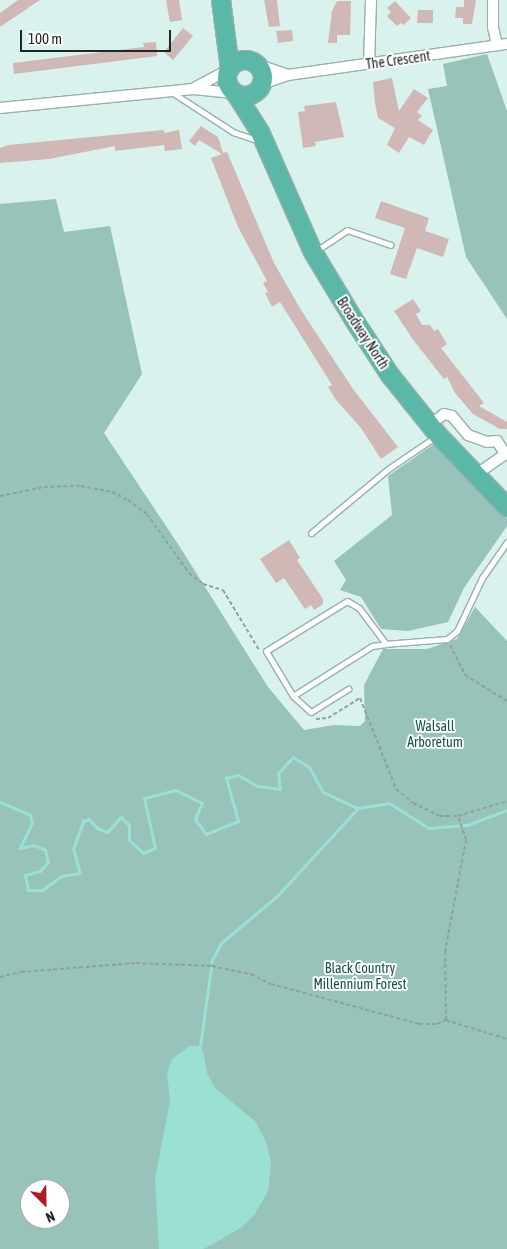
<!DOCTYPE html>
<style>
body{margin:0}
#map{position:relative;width:507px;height:1249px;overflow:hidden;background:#d9f2ed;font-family:"Asap Condensed",sans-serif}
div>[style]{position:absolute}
.green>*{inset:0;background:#97c3ba}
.water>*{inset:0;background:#9ae1d3}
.stream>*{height:3px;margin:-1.5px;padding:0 1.5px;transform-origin:1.5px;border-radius:1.5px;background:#9ae1d3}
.building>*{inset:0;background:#d0b8b6}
.path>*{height:2px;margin-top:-1px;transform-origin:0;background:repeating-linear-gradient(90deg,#8fa19e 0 4px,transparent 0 6.5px)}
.roads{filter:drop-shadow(1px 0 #98b0ab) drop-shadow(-1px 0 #98b0ab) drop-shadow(0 1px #98b0ab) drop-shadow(0 -1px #98b0ab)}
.lane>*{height:5px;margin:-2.5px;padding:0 2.5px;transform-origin:2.5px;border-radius:2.5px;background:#fff}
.street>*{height:10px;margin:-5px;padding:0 5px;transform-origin:5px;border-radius:5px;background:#fff}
.highway>*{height:18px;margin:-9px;padding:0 9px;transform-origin:9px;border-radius:9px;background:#5bb8a8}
.highway>.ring{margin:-9px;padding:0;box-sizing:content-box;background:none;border:18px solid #5bb8a8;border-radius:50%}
span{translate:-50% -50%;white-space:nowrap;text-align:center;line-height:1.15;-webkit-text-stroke:4px #fff;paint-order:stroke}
.street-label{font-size:14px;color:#1e2725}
.park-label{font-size:14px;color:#175249}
.north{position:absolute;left:20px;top:1179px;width:50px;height:50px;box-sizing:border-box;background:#fff;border:1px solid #a5a9a8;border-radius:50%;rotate:157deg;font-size:14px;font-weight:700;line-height:20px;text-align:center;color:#1e2725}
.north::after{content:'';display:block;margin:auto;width:18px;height:22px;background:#ae1b27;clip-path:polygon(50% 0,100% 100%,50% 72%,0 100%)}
.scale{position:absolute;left:20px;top:30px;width:151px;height:22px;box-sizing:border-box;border:2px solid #1e2725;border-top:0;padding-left:6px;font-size:15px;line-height:18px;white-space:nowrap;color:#1e2725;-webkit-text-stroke:4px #fff;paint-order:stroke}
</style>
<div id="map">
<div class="green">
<div style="clip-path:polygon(487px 54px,507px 111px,507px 319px,466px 257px,428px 89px,447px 86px,443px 64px)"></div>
<div style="clip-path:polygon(evenodd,56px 199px,64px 232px,110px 226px,142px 374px,104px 433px,178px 544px,268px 687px,304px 730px,334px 725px,360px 726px,365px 721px,364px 685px,383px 649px,427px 649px,457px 639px,475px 607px,507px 641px,507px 1249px,0 1249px,0 204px,56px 199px,30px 1189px,60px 1189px,60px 1219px,30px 1219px,30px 1189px)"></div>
<div style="clip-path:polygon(434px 444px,507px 519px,507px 526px,464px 588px,448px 622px,408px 631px,381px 629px,361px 597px,340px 590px,346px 580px,334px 561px,392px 515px,388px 476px)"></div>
</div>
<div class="water">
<div style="clip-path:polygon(190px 1046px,200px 1046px,204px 1054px,207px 1073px,215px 1088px,256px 1122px,266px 1142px,271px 1163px,268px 1191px,255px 1214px,242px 1227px,213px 1244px,203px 1249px,159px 1249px,155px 1179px,170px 1101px,167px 1073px,172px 1059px)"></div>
</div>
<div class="stream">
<div style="left:0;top:802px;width:33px;rotate:23deg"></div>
<div style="left:30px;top:815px;width:8px;rotate:76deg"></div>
<div style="left:32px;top:823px;width:28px;rotate:116deg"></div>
<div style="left:20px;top:848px;width:14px;rotate:-12deg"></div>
<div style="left:34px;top:845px;width:12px;rotate:24deg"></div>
<div style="left:45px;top:850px;width:12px;rotate:76deg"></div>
<div style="left:48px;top:862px;width:12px;rotate:132deg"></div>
<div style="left:40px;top:871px;width:16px;rotate:165deg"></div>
<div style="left:25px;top:875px;width:15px;rotate:79deg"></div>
<div style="left:28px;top:890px;width:14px"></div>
<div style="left:42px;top:890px;width:24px;rotate:-36deg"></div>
<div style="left:61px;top:876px;width:19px;rotate:-9deg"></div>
<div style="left:80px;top:873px;width:25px;rotate:-106deg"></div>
<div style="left:73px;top:849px;width:30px;rotate:-70deg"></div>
<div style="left:83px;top:821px;width:6px;rotate:-18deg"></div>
<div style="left:89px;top:819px;width:12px;rotate:48deg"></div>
<div style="left:97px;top:828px;width:11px;rotate:22deg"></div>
<div style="left:107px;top:832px;width:21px;rotate:-47deg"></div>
<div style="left:121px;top:817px;width:11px;rotate:45deg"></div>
<div style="left:129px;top:825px;width:15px;rotate:90deg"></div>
<div style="left:129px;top:840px;width:19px;rotate:43deg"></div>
<div style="left:143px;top:853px;width:13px;rotate:-23deg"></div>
<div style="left:155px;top:848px;width:51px;rotate:-102.4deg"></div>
<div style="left:144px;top:798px;width:33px;rotate:-14deg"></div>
<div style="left:176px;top:790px;width:29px;rotate:27deg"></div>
<div style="left:202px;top:803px;width:17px;rotate:114deg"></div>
<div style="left:195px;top:819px;width:19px;rotate:54deg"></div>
<div style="left:206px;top:834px;width:35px;rotate:-22deg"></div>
<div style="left:238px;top:821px;width:45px;rotate:-105.6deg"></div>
<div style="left:226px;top:778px;width:12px;rotate:-14deg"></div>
<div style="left:238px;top:775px;width:22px;rotate:30deg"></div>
<div style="left:257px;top:786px;width:23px;rotate:7deg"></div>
<div style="left:280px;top:789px;width:16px;rotate:-97deg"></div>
<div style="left:278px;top:773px;width:22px;rotate:-47deg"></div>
<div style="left:293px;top:757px;width:19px;rotate:32deg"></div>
<div style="left:309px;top:767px;width:29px;rotate:61deg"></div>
<div style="left:323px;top:792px;width:38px;rotate:25deg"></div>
<div style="left:358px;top:808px;width:31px;rotate:-9deg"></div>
<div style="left:389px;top:803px;width:47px;rotate:32deg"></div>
<div style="left:429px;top:828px;width:38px;rotate:-5deg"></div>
<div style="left:467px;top:825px;width:43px;rotate:-20.6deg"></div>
<div style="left:211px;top:962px;width:21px;rotate:-62deg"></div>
<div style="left:221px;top:943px;width:73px;rotate:-40deg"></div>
<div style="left:277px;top:896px;width:120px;rotate:-47.4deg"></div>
<div style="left:200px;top:1046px;width:79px;rotate:-82deg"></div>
</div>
<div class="building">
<div style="clip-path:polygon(18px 0,40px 0,0 27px,0 13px)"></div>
<div style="clip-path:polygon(166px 0,179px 0,182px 20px,170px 22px)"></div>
<div style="clip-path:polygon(264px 0,277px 0,280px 26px,269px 27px)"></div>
<div style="clip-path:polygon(464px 0,476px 0,472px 24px,463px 24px,463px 18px,455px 18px,456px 7px,464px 7px)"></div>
<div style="clip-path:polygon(337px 1px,351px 1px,350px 35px,337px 35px,337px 43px,328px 43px,332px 11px)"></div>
<div style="clip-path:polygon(395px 1px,411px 18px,404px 25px,401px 23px,397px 26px,387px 16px,391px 12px,387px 8px)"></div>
<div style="clip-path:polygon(418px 10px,433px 10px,433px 23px,417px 23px)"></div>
<div style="clip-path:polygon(183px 28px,193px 36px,173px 60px,164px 52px)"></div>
<div style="clip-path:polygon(292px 30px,293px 41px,278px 43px,276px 31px)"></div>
<div style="clip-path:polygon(156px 42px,157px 56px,14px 74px,13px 63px,144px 47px,143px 43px)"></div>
<div style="clip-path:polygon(392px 78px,399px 111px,414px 89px,428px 98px,417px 112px,422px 116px,418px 120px,433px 130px,424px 145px,409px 137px,399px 153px,387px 145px,395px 128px,378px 118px,375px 103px,373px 82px)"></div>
<div style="clip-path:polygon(336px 102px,344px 137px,315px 142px,316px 146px,303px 148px,298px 112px,305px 111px,304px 106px)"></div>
<div style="clip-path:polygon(201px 126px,218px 137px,223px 153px,227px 152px,274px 263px,301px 310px,353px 389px,398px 447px,381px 459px,361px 428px,336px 400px,328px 387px,332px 385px,280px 302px,272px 307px,265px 293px,268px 292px,263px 283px,267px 281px,238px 227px,211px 158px,222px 154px,199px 140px,195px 146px,189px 141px)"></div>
<div style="clip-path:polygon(164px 130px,164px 133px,179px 130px,182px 149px,165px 151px,164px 145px,115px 151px,115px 146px,49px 159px,0 163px,0 148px,9px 145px)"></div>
<div style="clip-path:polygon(381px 201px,429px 218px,425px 231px,449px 239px,443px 257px,417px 248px,406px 279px,390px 274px,405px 228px,375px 218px)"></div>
<div style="clip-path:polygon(413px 299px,421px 311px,416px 314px,422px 325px,430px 325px,434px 331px,438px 329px,447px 344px,441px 348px,484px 403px,479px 406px,507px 422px,507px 429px,500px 429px,473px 414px,455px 393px,447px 377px,444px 379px,414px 341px,394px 311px)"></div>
<div style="clip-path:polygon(289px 540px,300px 558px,297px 560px,323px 599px,323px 604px,314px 610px,311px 605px,305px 609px,284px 578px,276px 583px,260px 559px)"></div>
</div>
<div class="path">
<div style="left:0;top:496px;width:45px;rotate:-11.6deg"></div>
<div style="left:44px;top:487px;width:37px;rotate:-2deg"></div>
<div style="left:81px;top:486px;width:32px;rotate:11deg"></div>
<div style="left:112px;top:492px;width:18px;rotate:27deg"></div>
<div style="left:128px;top:500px;width:24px;rotate:36deg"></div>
<div style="left:147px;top:514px;width:72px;rotate:54.6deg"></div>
<div style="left:189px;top:573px;width:18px;rotate:38deg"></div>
<div style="left:203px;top:584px;width:21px;rotate:17deg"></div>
<div style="left:223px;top:590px;width:70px;rotate:59deg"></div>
<div style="left:450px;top:645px;width:34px;rotate:63deg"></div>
<div style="left:465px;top:675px;width:49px;rotate:31.8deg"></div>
<div style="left:316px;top:719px;width:12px;rotate:-5deg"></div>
<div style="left:328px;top:718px;width:38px;rotate:-32deg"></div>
<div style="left:360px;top:698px;width:98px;rotate:68.4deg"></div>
<div style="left:396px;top:789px;width:22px;rotate:39deg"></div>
<div style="left:413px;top:803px;width:30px;rotate:26deg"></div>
<div style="left:440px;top:816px;width:18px"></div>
<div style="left:458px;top:816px;width:51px;rotate:-17deg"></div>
<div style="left:0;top:977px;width:22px;rotate:-13deg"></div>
<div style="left:21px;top:972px;width:115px;rotate:-4.5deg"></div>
<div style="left:136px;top:963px;width:76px;rotate:2.3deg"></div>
<div style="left:212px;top:966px;width:40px;rotate:12deg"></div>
<div style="left:251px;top:974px;width:22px;rotate:27deg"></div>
<div style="left:271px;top:984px;width:153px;rotate:15.1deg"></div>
<div style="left:419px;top:1024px;width:18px"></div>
<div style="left:437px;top:1024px;width:10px;rotate:-24deg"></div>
<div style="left:446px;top:1020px;width:64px;rotate:17.3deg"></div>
<div style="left:446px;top:1020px;width:68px;rotate:-90.8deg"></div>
<div style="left:445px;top:952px;width:114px;rotate:-79.4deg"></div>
<div style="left:466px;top:840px;width:25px;rotate:-108deg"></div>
</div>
<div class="roads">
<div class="lane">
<div style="left:173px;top:93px;width:72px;rotate:33deg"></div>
<div style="left:233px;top:132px;width:28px;rotate:19deg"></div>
<div style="left:316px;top:251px;width:37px;rotate:-34deg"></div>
<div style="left:347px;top:230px;width:46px;rotate:18.8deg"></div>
<div style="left:311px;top:533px;width:100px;rotate:-39.7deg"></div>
<div style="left:388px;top:469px;width:57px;rotate:-34.2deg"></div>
<div style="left:347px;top:601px;width:14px;rotate:30deg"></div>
<div style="left:359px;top:608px;width:45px;rotate:53.1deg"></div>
<div style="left:386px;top:644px;width:14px;rotate:172deg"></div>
<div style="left:372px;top:646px;width:93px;rotate:147.7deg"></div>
<div style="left:293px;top:696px;width:52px;rotate:-121deg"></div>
<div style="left:266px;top:651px;width:95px;rotate:-31.7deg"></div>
<div style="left:384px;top:644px;width:63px;rotate:-4.5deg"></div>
<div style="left:447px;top:639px;width:13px;rotate:-39deg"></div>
<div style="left:457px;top:631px;width:59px;rotate:-64.7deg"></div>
<div style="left:482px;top:578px;width:44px;rotate:-55.2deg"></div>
<div style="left:293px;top:696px;width:24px;rotate:42deg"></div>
<div style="left:311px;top:712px;width:44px;rotate:-31.9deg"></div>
</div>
<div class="street">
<div style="left:493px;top:0;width:27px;rotate:90deg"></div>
<div style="left:493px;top:27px;width:19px;rotate:78deg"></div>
<div style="left:256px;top:64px;width:34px;rotate:19deg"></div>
<div style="left:369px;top:64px;width:64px;rotate:-88.2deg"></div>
<div style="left:262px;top:84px;width:28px;rotate:-19deg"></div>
<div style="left:288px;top:75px;width:221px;rotate:-8.1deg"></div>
<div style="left:196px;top:87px;width:36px;rotate:-28deg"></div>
<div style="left:0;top:108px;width:194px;rotate:-5.6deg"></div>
<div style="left:193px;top:89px;width:41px;rotate:5.6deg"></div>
<div style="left:430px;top:425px;width:18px;rotate:-38deg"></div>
<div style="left:444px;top:414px;width:8px;rotate:14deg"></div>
<div style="left:452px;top:416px;width:25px;rotate:50deg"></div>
<div style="left:468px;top:435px;width:20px;rotate:20deg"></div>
<div style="left:487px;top:442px;width:10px;rotate:-6deg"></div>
<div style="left:497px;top:441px;width:15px;rotate:58deg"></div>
<div style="left:474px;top:476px;width:40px;rotate:-34.9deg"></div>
</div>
<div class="highway">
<div style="left:221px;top:0;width:69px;rotate:82.5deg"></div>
<div class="ring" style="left:227px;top:60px;width:18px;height:18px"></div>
<div style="left:236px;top:94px;width:45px;rotate:57.7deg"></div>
<div style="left:260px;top:132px;width:131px;rotate:66.2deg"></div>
<div style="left:313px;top:252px;width:79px;rotate:58.9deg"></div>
<div style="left:354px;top:320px;width:66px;rotate:56.8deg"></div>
<div style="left:390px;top:375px;width:77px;rotate:51.3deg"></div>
<div style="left:438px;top:435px;width:100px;rotate:46.2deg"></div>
</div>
</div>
<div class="street-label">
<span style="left:398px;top:60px;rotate:-8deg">The Crescent</span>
<span style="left:363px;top:333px;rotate:57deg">Broadway North</span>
</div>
<div class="park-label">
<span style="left:435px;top:734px">Walsall<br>Arboretum</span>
<span style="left:360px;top:976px">Black Country<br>Millennium Forest</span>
</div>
<div class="north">N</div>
<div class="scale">100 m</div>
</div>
